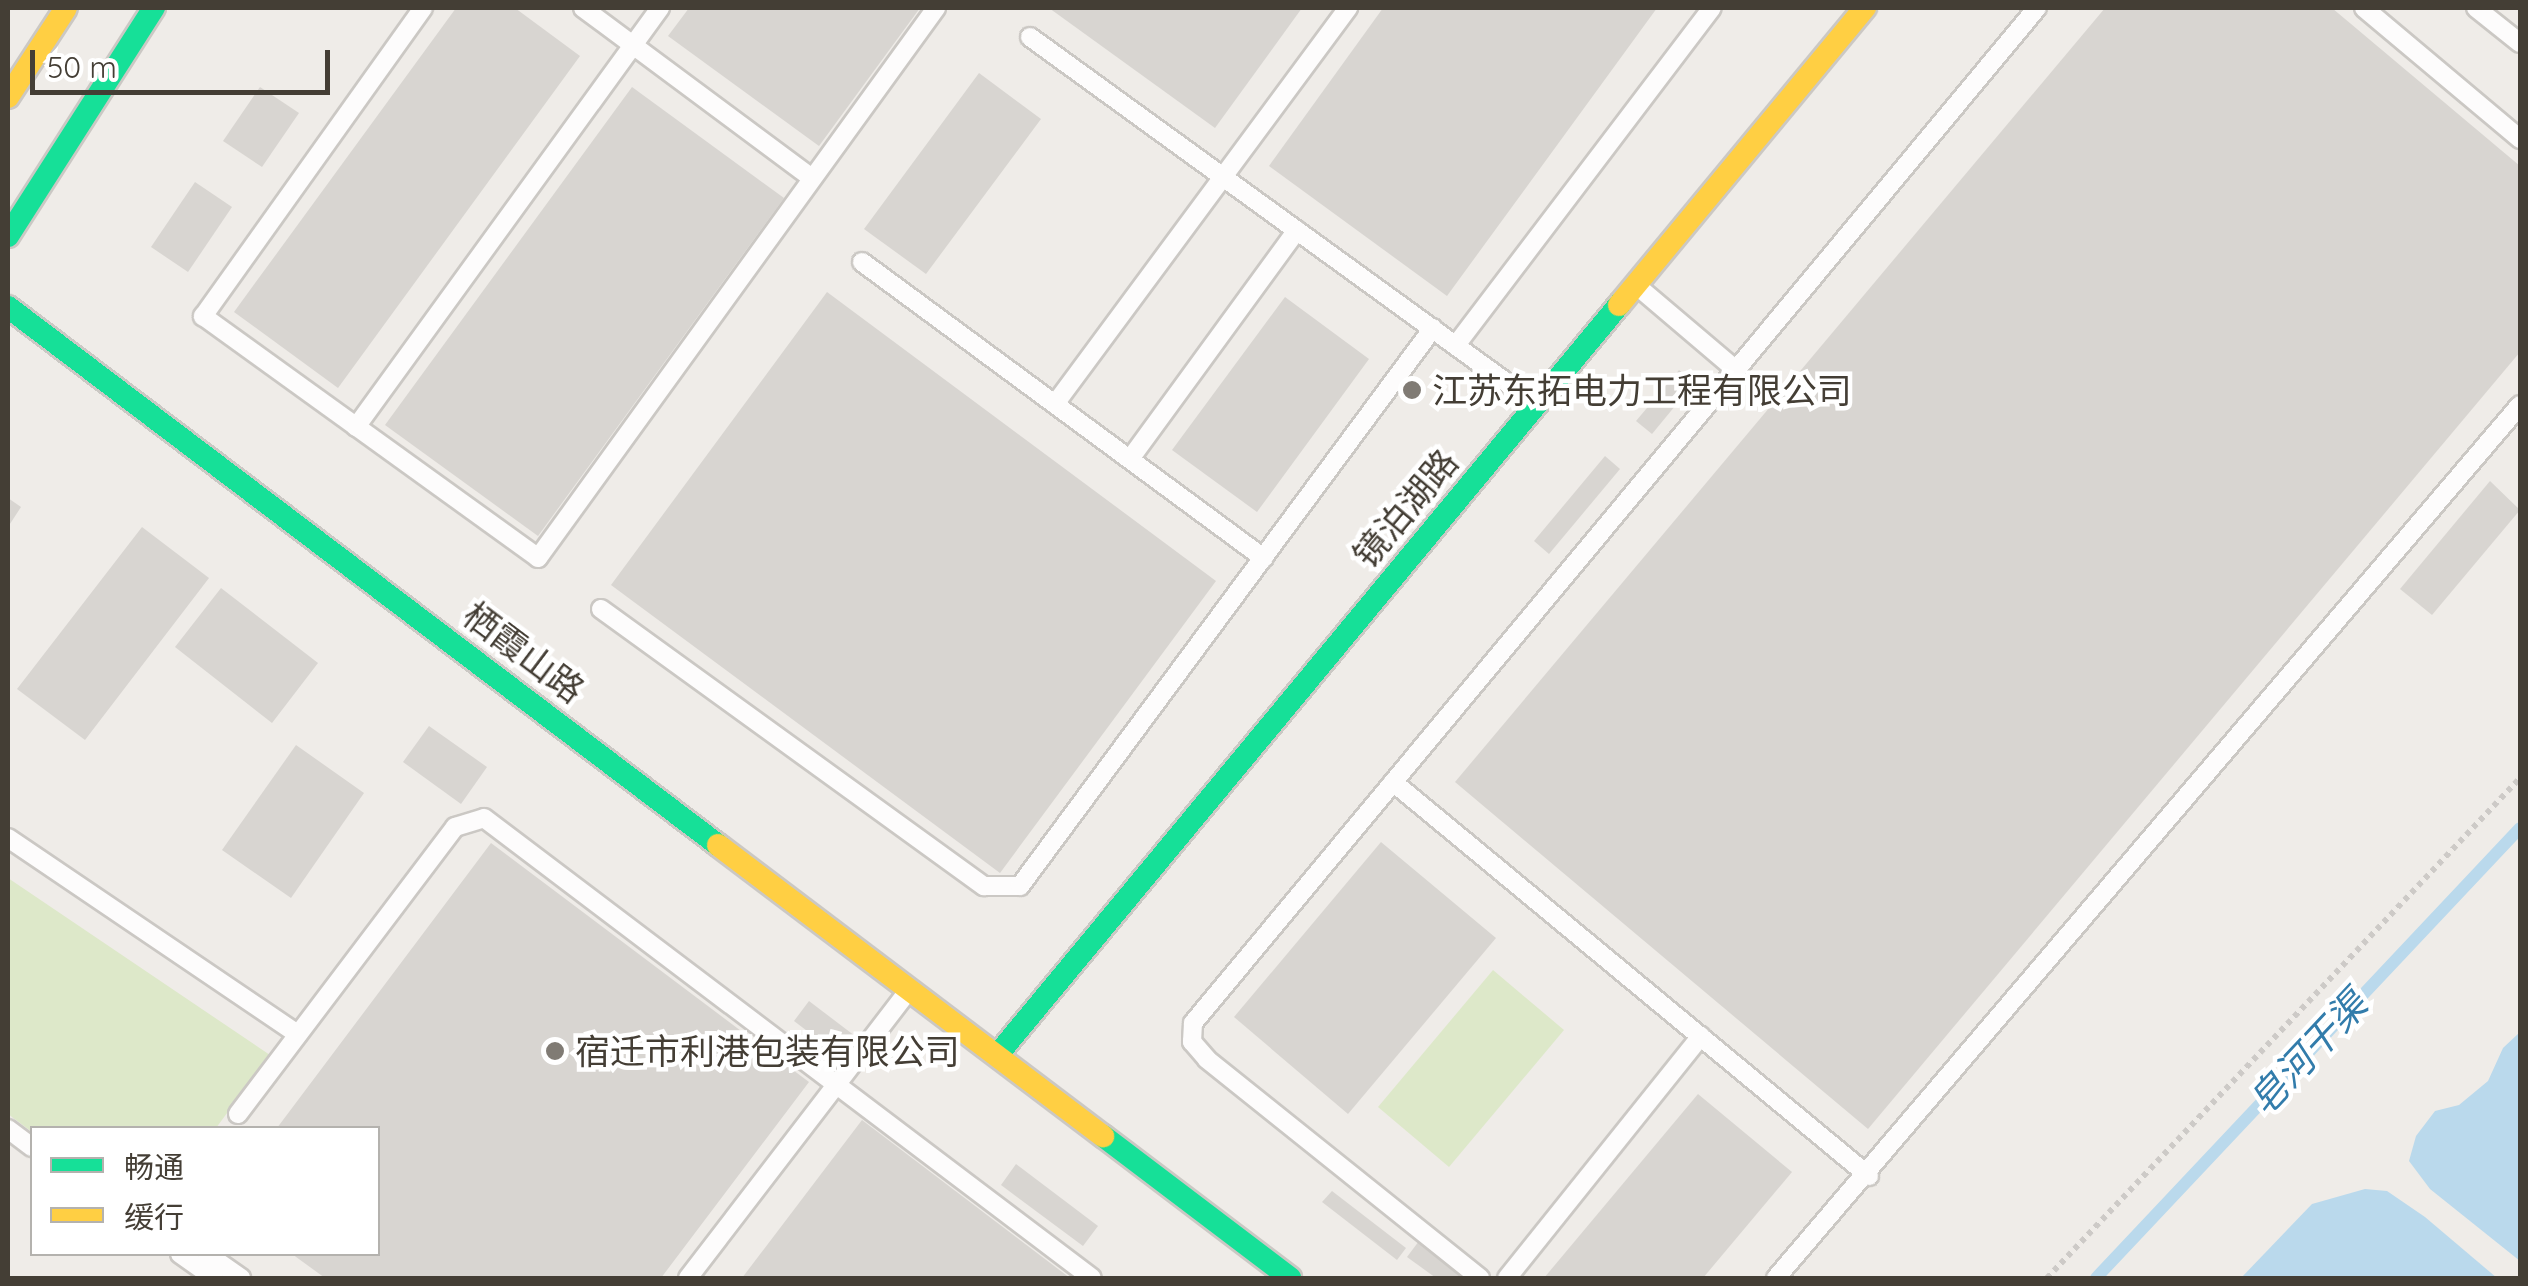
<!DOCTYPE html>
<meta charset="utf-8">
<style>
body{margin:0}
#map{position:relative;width:2528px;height:1286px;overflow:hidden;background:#efece8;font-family:Quicksand,"Noto Sans SC",sans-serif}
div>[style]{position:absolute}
.green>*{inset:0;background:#dde8c9}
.water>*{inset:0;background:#bad9ec}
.stream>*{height:12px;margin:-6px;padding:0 6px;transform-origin:6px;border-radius:6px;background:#bad9ec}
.building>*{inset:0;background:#d8d5d1}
.path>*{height:6px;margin-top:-3px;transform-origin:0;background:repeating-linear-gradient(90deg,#cdcac7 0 5px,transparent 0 10px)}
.roads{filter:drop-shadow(2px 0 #cbc8c4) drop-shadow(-2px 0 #cbc8c4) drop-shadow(0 2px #cbc8c4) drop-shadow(0 -2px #cbc8c4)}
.lane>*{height:18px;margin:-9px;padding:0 9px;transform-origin:9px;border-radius:9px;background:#fdfcfc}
.fast>*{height:22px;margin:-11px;padding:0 11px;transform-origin:11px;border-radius:11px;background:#16e098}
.slow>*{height:22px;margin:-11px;padding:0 11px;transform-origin:11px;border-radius:11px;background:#ffcf43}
.dots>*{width:28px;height:28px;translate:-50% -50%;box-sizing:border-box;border:5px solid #fff;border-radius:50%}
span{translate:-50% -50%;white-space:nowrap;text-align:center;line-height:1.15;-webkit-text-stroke:9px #fff;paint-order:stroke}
.poi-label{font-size:35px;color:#443e35}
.left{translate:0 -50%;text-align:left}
.street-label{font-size:35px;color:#443e35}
.water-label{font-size:38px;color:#327cab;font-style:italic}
.frame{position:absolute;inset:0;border:10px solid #443e35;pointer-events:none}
.legend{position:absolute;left:30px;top:1126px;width:350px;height:130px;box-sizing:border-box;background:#fff;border:2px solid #b4b2ae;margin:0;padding:12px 18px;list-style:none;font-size:30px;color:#443e35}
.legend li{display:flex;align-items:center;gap:20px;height:50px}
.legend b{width:50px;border:2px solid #b4b2ae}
.scale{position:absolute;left:30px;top:50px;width:300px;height:45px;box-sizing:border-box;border:5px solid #443e35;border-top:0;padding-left:12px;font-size:30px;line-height:35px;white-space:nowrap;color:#443e35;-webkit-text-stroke:8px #fff;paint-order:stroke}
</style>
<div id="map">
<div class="green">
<div style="clip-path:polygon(8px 878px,270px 1055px,216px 1128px,32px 1132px,8px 1114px)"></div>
<div style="clip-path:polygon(1493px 970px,1564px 1030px,1449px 1167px,1378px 1107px)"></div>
</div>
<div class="water">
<div style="clip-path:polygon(2520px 1032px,2520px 1261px,2430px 1189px,2409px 1161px,2416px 1136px,2435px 1111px,2459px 1105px,2488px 1081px,2503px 1048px)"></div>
<div style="clip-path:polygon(2365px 1189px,2387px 1191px,2425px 1217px,2497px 1278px,2241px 1278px,2312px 1204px)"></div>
</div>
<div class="stream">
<div style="left:2096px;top:1278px;width:618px;rotate:-46.7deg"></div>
</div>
<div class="building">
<div style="clip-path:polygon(456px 8px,515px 8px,580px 56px,338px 388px,234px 312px)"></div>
<div style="clip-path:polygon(689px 8px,920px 8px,819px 146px,668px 36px)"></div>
<div style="clip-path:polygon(1049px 8px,1302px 8px,1215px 128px)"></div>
<div style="clip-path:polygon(1383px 8px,1657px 8px,1447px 296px,1269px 166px)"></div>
<div style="clip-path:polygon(2105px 8px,2332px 8px,2520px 166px,2520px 352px,1868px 1129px,1455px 782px)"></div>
<div style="clip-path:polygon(979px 73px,1041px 119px,926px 274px,864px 229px)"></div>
<div style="clip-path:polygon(260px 87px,299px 113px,262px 167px,223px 141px)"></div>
<div style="clip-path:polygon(632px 87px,784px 198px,538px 536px,385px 425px)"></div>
<div style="clip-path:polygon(195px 182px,232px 207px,188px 272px,151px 247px)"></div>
<div style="clip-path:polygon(827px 292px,1216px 581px,1000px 873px,611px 585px)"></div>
<div style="clip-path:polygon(1285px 297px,1369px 359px,1257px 512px,1172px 450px)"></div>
<div style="clip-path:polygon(1679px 370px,1694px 383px,1652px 434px,1636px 421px)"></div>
<div style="clip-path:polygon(1605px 456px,1620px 469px,1549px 554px,1534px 541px)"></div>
<div style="clip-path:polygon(2490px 481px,2520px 510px,2432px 615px,2400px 589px)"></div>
<div style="clip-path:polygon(8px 498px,21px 507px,8px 527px)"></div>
<div style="clip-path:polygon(142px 527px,209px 578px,85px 740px,17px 689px)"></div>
<div style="clip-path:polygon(221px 588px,318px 663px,272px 723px,175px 647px)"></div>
<div style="clip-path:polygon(429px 726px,487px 767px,461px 804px,403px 762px)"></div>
<div style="clip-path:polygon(296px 745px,364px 793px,291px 898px,222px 850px)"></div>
<div style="clip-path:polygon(1381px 842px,1496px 938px,1348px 1114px,1234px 1017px)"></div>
<div style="clip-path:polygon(491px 843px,809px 1082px,661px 1278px,325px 1278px,292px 1254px,378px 1254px,378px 1128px,277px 1128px)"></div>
<div style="clip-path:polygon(809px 1001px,859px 1039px,844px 1059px,794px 1021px)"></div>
<div style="clip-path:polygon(1698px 1094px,1792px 1172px,1703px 1278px,1544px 1278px)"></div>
<div style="clip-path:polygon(862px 1120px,1070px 1278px,742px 1278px)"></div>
<div style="clip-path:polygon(1016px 1164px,1098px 1226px,1083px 1246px,1001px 1185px)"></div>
<div style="clip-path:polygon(1332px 1191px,1406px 1248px,1397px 1260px,1322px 1202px)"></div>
<div style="clip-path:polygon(1419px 1241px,1469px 1278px,1436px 1278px,1407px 1257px)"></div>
</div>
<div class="path">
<div style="left:2047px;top:1278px;width:688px;rotate:-46.59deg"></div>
</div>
<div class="roads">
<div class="lane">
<div style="left:423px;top:8px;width:379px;rotate:125.5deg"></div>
<div style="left:203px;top:316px;width:413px;rotate:35.8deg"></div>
<div style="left:538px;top:558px;width:679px;rotate:-54.11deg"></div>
<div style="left:583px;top:8px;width:285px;rotate:36.6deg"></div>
<div style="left:2364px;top:8px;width:204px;rotate:40deg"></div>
<div style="left:2476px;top:8px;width:56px;rotate:38.5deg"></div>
<div style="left:1030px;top:37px;width:625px;rotate:35.95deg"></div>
<div style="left:862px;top:262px;width:499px;rotate:36.4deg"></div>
<div style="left:1637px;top:286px;width:130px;rotate:40.3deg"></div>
<div style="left:1456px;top:345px;width:423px;rotate:-52.8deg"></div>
<div style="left:1055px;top:404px;width:493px;rotate:-53.5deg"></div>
<div style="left:356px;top:427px;width:518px;rotate:-54.04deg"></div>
<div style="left:1130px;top:459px;width:283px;rotate:-53.9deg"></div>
<div style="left:601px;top:609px;width:473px;rotate:35.9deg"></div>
<div style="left:984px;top:886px;width:36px"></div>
<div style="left:1020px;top:886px;width:694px;rotate:-53.49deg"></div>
<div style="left:1393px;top:782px;width:618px;rotate:39.62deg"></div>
<div style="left:8px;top:838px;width:350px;rotate:34.1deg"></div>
<div style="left:238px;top:1114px;width:360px;rotate:-52.9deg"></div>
<div style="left:455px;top:827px;width:30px;rotate:-17deg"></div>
<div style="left:484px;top:818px;width:762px;rotate:37.11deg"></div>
<div style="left:8px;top:1129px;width:30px;rotate:37deg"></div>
<div style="left:180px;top:1254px;width:42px;rotate:35.2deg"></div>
<div style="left:207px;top:1254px;width:42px;rotate:35.2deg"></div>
<div style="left:688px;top:1278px;width:362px;rotate:-52.5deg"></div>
<div style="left:1480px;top:1278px;width:350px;rotate:-141.3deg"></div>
<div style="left:1207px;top:1059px;width:23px;rotate:-131deg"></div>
<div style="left:1192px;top:1042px;width:19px;rotate:-87deg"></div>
<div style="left:1193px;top:1023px;width:1320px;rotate:-50.26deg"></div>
<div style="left:1507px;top:1278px;width:310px;rotate:-51.3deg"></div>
<div style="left:1776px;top:1278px;width:1147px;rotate:-49.56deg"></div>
</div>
<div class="fast">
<div style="left:8px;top:236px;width:271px;rotate:-57.4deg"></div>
<div style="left:8px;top:307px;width:891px;rotate:37.15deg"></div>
<div style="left:999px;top:1053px;width:972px;rotate:-50.35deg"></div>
<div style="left:1103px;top:1136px;width:235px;rotate:37.2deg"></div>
</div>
<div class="slow">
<div style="left:8px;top:97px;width:106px;rotate:-56.9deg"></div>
<div style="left:1619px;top:305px;width:386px;rotate:-50.4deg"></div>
<div style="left:718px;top:845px;width:483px;rotate:37.1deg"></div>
</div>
</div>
<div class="dots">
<div style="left:1412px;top:390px;background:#807b74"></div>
<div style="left:555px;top:1051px;background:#807b74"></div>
</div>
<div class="poi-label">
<span class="left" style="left:1432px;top:390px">江苏东拓电力工程有限公司</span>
<span class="left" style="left:575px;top:1051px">宿迁市利港包装有限公司</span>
</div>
<div class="street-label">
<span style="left:1405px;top:508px;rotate:-50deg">镜泊湖路</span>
<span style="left:524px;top:652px;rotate:37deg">栖霞山路</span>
</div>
<div class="water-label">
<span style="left:2308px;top:1053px;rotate:-47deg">皂河干渠</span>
</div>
<div class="frame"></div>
<ul class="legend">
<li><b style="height:12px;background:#16e098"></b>畅通</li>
<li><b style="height:12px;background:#ffcf43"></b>缓行</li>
</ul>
<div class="scale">50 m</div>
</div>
